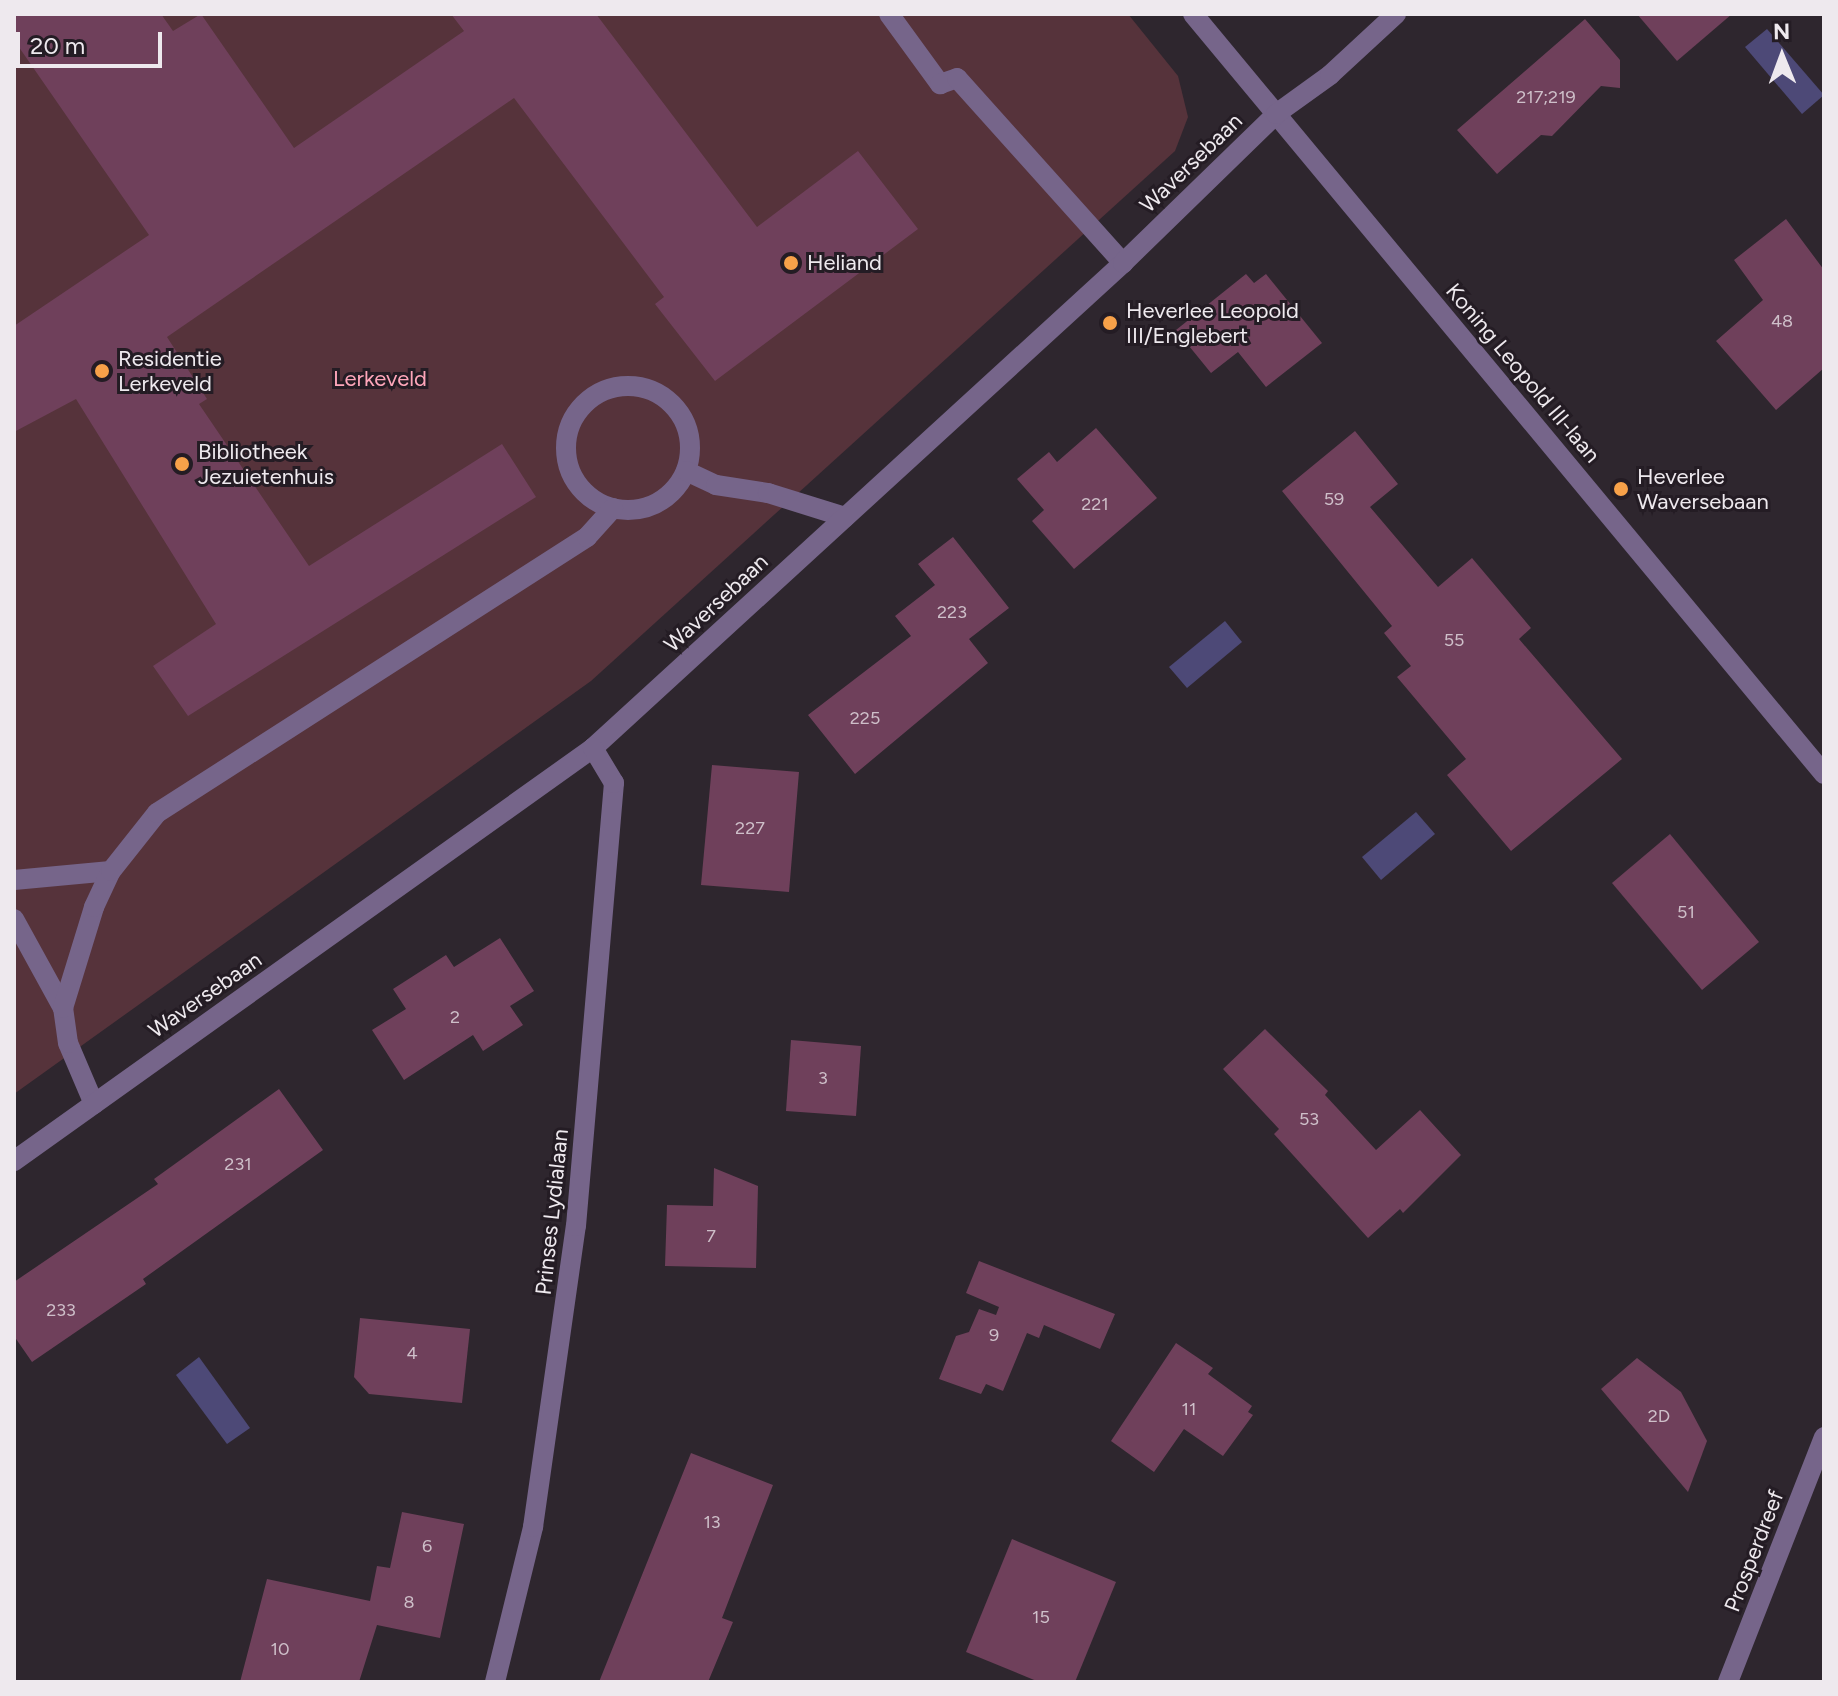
<!DOCTYPE html>
<style>
body{margin:0}
#map{position:relative;width:1838px;height:1696px;overflow:hidden;background:#2e262e;font-family:Figtree,sans-serif}
div>[style]{position:absolute}
.green>*{inset:0;background:#56333b}
.water>*{inset:0;background:#4d4977}
.building>*{inset:0;background:#6f405b}
.minor>*{height:20px;margin:-10px;padding:0 10px;transform-origin:10px;border-radius:10px;background:#76658a}
.minor>.ring{margin:-10px;padding:0;box-sizing:content-box;background:none;border:20px solid #76658a;border-radius:50%}
.dots>*{width:22px;height:22px;translate:-50% -50%;box-sizing:border-box;border:4px solid #241c24;border-radius:50%}
span{translate:-50% -50%;white-space:nowrap;text-align:center;line-height:1.15;-webkit-text-stroke:6px #241c24;paint-order:stroke}
.number-label{font-size:18px;color:#cebfc9}
.number-label span{-webkit-text-stroke-width:0}
.street-label{font-size:22px;color:#eee9ee}
.poi-label{font-size:22px;color:#eee9ee}
.left{translate:0 -50%;text-align:left}
.park-label{font-size:22px;color:#fea6ba}
.frame{position:absolute;inset:0;border:16px solid #eee9ee;pointer-events:none}
.north{position:absolute;left:1742px;top:16px;width:80px;height:80px;-webkit-text-stroke:6px #241c24;paint-order:stroke;rotate:359deg;font-size:22px;font-weight:700;line-height:32px;text-align:center;color:#eee9ee}
.north::after{content:'';display:block;margin:auto;width:28px;height:36px;background:#eee9ee;clip-path:polygon(50% 0,100% 100%,50% 72%,0 100%)}
.scale{position:absolute;left:16px;top:32px;width:146px;height:36px;box-sizing:border-box;border:4px solid #eee9ee;border-top:0;padding-left:10px;font-size:24px;line-height:28px;white-space:nowrap;color:#eee9ee;-webkit-text-stroke:6px #241c24;paint-order:stroke}
</style>
<div id="map">
<div class="green">
<div style="clip-path:polygon(14px 14px,1128px 14px,1178px 76px,1188px 117px,1175px 151px,591px 681px,14px 1094px)"></div>
</div>
<div class="water">
<div style="clip-path:polygon(1767px 29px,1824px 95px,1802px 114px,1745px 47px)"></div>
<div style="clip-path:polygon(1225px 621px,1242px 642px,1187px 688px,1169px 667px)"></div>
<div style="clip-path:polygon(1416px 812px,1435px 834px,1381px 880px,1362px 857px)"></div>
<div style="clip-path:polygon(199px 1357px,250px 1428px,227px 1444px,176px 1375px)"></div>
</div>
<div class="building">
<div style="clip-path:polygon(14px 14px,161px 14px,173px 31px,201px 14px,294px 148px,464px 31px,451px 14px,596px 14px,757px 227px,858px 151px,918px 229px,715px 381px,655px 304px,664px 297px,514px 98px,167px 337px,207px 399px,199px 404px,309px 566px,502px 444px,536px 497px,188px 716px,153px 666px,216px 624px,76px 399px,14px 432px,14px 326px,149px 235px,14px 40px)"></div>
<div style="clip-path:polygon(1637px 14px,1732px 14px,1677px 61px)"></div>
<div style="clip-path:polygon(1585px 19px,1620px 60px,1620px 88px,1601px 86px,1552px 136px,1541px 135px,1497px 174px,1457px 130px)"></div>
<div style="clip-path:polygon(1786px 219px,1824px 270px,1824px 368px,1776px 410px,1716px 341px,1763px 300px,1734px 260px)"></div>
<div style="clip-path:polygon(1246px 274px,1254px 283px,1266px 274px,1322px 343px,1266px 387px,1238px 352px,1211px 373px,1176px 330px)"></div>
<div style="clip-path:polygon(1096px 428px,1157px 498px,1074px 569px,1032px 521px,1044px 510px,1017px 479px,1049px 452px,1057px 462px)"></div>
<div style="clip-path:polygon(1355px 431px,1398px 484px,1370px 507px,1438px 587px,1472px 558px,1531px 628px,1519px 639px,1622px 759px,1511px 851px,1447px 775px,1466px 759px,1397px 677px,1411px 666px,1384px 633px,1392px 626px,1282px 491px)"></div>
<div style="clip-path:polygon(953px 537px,1009px 608px,969px 639px,988px 663px,855px 774px,808px 715px,911px 636px,895px 616px,935px 585px,918px 564px)"></div>
<div style="clip-path:polygon(712px 765px,799px 772px,789px 892px,701px 885px)"></div>
<div style="clip-path:polygon(1670px 834px,1759px 942px,1702px 990px,1612px 883px)"></div>
<div style="clip-path:polygon(500px 938px,534px 991px,510px 1006px,523px 1025px,483px 1051px,473px 1035px,404px 1080px,372px 1030px,406px 1009px,393px 989px,446px 955px,454px 967px)"></div>
<div style="clip-path:polygon(1265px 1029px,1328px 1091px,1325px 1095px,1376px 1150px,1420px 1110px,1461px 1155px,1403px 1213px,1400px 1209px,1368px 1238px,1274px 1134px,1279px 1129px,1223px 1069px)"></div>
<div style="clip-path:polygon(791px 1040px,861px 1046px,856px 1116px,786px 1111px)"></div>
<div style="clip-path:polygon(279px 1089px,323px 1150px,143px 1279px,146px 1284px,32px 1362px,14px 1336px,14px 1282px,158px 1184px,154px 1179px)"></div>
<div style="clip-path:polygon(714px 1168px,758px 1186px,756px 1268px,665px 1266px,667px 1205px,713px 1206px)"></div>
<div style="clip-path:polygon(979px 1261px,1115px 1314px,1100px 1349px,1044px 1325px,1039px 1338px,1027px 1333px,1003px 1391px,986px 1384px,981px 1394px,939px 1379px,956px 1336px,969px 1332px,979px 1309px,996px 1315px,999px 1307px,966px 1293px)"></div>
<div style="clip-path:polygon(360px 1318px,470px 1329px,462px 1403px,369px 1394px,354px 1377px)"></div>
<div style="clip-path:polygon(1176px 1343px,1213px 1368px,1208px 1374px,1252px 1406px,1248px 1412px,1253px 1415px,1223px 1456px,1184px 1429px,1154px 1472px,1111px 1441px)"></div>
<div style="clip-path:polygon(1637px 1358px,1681px 1392px,1707px 1441px,1688px 1492px,1601px 1389px)"></div>
<div style="clip-path:polygon(691px 1453px,773px 1485px,722px 1618px,733px 1622px,708px 1682px,599px 1682px)"></div>
<div style="clip-path:polygon(402px 1512px,464px 1524px,440px 1638px,377px 1625px,359px 1682px,240px 1682px,267px 1579px,370px 1601px,377px 1566px,390px 1568px)"></div>
<div style="clip-path:polygon(1012px 1539px,1116px 1582px,1075px 1682px,1039px 1682px,966px 1652px)"></div>
</div>
<div class="minor">
<div style="left:889px;top:14px;width:87px;rotate:53.9deg"></div>
<div style="left:940px;top:84px;width:18px;rotate:-19deg"></div>
<div style="left:957px;top:78px;width:249px;rotate:48.1deg"></div>
<div style="left:1193px;top:14px;width:988px;rotate:50.3deg"></div>
<div class="ring" style="left:566px;top:386px;width:104px;height:104px"></div>
<div style="left:686px;top:471px;width:33px;rotate:25deg"></div>
<div style="left:716px;top:485px;width:53px;rotate:8.7deg"></div>
<div style="left:768px;top:493px;width:81px;rotate:17.3deg"></div>
<div style="left:14px;top:880px;width:97px;rotate:-5.3deg"></div>
<div style="left:14px;top:919px;width:102px;rotate:61.2deg"></div>
<div style="left:94px;top:1104px;width:66px;rotate:-113.1deg"></div>
<div style="left:68px;top:1043px;width:35px;rotate:-98deg"></div>
<div style="left:63px;top:1008px;width:106px;rotate:-72.9deg"></div>
<div style="left:94px;top:907px;width:40px;rotate:-65deg"></div>
<div style="left:111px;top:871px;width:74px;rotate:-51.6deg"></div>
<div style="left:157px;top:813px;width:511px;rotate:-32.69deg"></div>
<div style="left:587px;top:537px;width:39px;rotate:-48deg"></div>
<div style="left:14px;top:1161px;width:711px;rotate:-35.5deg"></div>
<div style="left:593px;top:748px;width:718px;rotate:-42.46deg"></div>
<div style="left:1123px;top:263px;width:214px;rotate:-44.2deg"></div>
<div style="left:1276px;top:114px;width:67px;rotate:-35.8deg"></div>
<div style="left:1330px;top:75px;width:90px;rotate:-42.7deg"></div>
<div style="left:495px;top:1682px;width:160px;rotate:-76.2deg"></div>
<div style="left:533px;top:1527px;width:304px;rotate:-81.9deg"></div>
<div style="left:576px;top:1226px;width:445px;rotate:-85.1deg"></div>
<div style="left:614px;top:783px;width:41px;rotate:-121deg"></div>
<div style="left:1728px;top:1682px;width:263px;rotate:-68.6deg"></div>
</div>
<div class="dots">
<div style="left:791px;top:263px;background:#f7a149"></div>
<div style="left:1110px;top:323px;background:#f7a149"></div>
<div style="left:102px;top:371px;background:#f7a149"></div>
<div style="left:182px;top:464px;background:#f7a149"></div>
<div style="left:1621px;top:489px;background:#f7a149"></div>
</div>
<div class="number-label">
<span style="left:1546px;top:97px">217;219</span>
<span style="left:1782px;top:321px">48</span>
<span style="left:1334px;top:499px">59</span>
<span style="left:1095px;top:504px">221</span>
<span style="left:952px;top:612px">223</span>
<span style="left:1454px;top:640px">55</span>
<span style="left:865px;top:718px">225</span>
<span style="left:750px;top:828px">227</span>
<span style="left:1686px;top:912px">51</span>
<span style="left:455px;top:1017px">2</span>
<span style="left:823px;top:1078px">3</span>
<span style="left:1309px;top:1119px">53</span>
<span style="left:238px;top:1164px">231</span>
<span style="left:711px;top:1236px">7</span>
<span style="left:61px;top:1310px">233</span>
<span style="left:994px;top:1335px">9</span>
<span style="left:412px;top:1353px">4</span>
<span style="left:1189px;top:1409px">11</span>
<span style="left:1659px;top:1416px">2D</span>
<span style="left:712px;top:1522px">13</span>
<span style="left:427px;top:1546px">6</span>
<span style="left:409px;top:1602px">8</span>
<span style="left:1041px;top:1617px">15</span>
<span style="left:280px;top:1649px">10</span>
</div>
<div class="street-label">
<span style="left:1191px;top:163px;rotate:-44deg">Waversebaan</span>
<span style="left:1523px;top:373px;rotate:50deg">Koning Leopold III-laan</span>
<span style="left:716px;top:603px;rotate:-43deg">Waversebaan</span>
<span style="left:205px;top:995px;rotate:-35deg">Waversebaan</span>
<span style="left:552px;top:1212px;rotate:-84deg">Prinses Lydialaan</span>
<span style="left:1754px;top:1551px;rotate:-69deg">Prosperdreef</span>
</div>
<div class="poi-label">
<span class="left" style="left:807px;top:263px">Heliand</span>
<span class="left" style="left:1126px;top:323px">Heverlee Leopold<br>III/Englebert</span>
<span class="left" style="left:118px;top:371px">Residentie<br>Lerkeveld</span>
<span class="left" style="left:198px;top:464px">Bibliotheek<br>Jezuietenhuis</span>
<span class="left" style="left:1637px;top:489px">Heverlee<br>Waversebaan</span>
</div>
<div class="park-label">
<span style="left:380px;top:379px">Lerkeveld</span>
</div>
<div class="frame"></div>
<div class="north">N</div>
<div class="scale">20 m</div>
</div>
